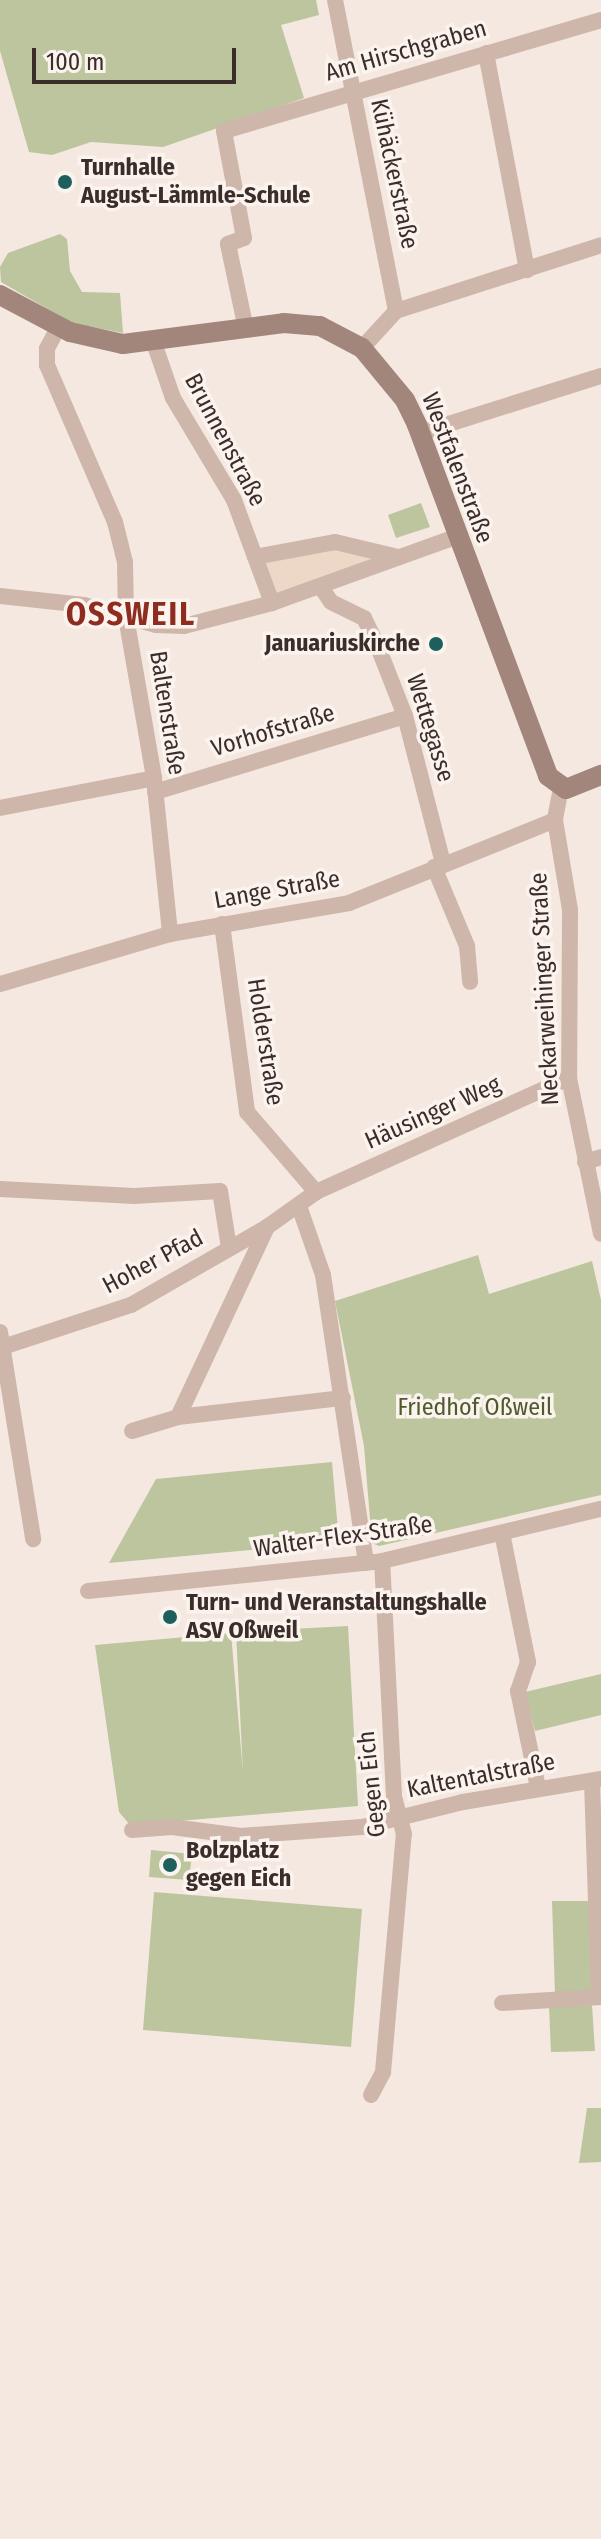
<!DOCTYPE html>
<meta charset="utf-8">
<style>
body{margin:0}
#map{position:relative;width:601px;height:2539px;overflow:hidden;background:#f4e8e0;font-family:"Fira Sans Condensed",sans-serif}
div>[style]{position:absolute}
.green>*{inset:0;background:#bcc59e}
.plaza>*{inset:0;background:#edd7c6}
.minor>*{height:16px;margin:-8px;padding:0 8px;transform-origin:8px;border-radius:8px;background:#ceb6aa}
.secondary>*{height:20px;margin:-10px;padding:0 10px;transform-origin:10px;border-radius:10px;background:#a2857b}
.dots>*{width:22px;height:22px;translate:-50% -50%;box-sizing:border-box;border:4px solid #fbf3ed;border-radius:50%}
span{translate:-50% -50%;white-space:nowrap;text-align:center;line-height:1.15;-webkit-text-stroke:7px #fbf3ed;paint-order:stroke}
.street-label{font-size:24px;color:#3b2d2a}
.poi-label{font-size:24px;color:#3b2d2a;font-weight:700}
.left{translate:0 -50%;text-align:left}
.right{translate:-100% -50%;text-align:right}
.park-label{font-size:24px;color:#4f5b2c}
.district-label{font-size:32px;color:#8e2c1f;font-weight:700;letter-spacing:2px}
.scale{position:absolute;left:32px;top:48px;width:204px;height:36px;box-sizing:border-box;border:4px solid #3b2d2a;border-top:0;padding-left:10px;font-size:24px;line-height:28px;white-space:nowrap;color:#3b2d2a;-webkit-text-stroke:6px #fbf3ed;paint-order:stroke}
</style>
<div id="map">
<div class="green">
<div style="clip-path:polygon(0 0,316px 0,319px 15px,281px 25px,304px 98px,163px 147px,91px 142px,52px 155px,29px 152px,0 51px)"></div>
<div style="clip-path:polygon(60px 234px,67px 239px,70px 271px,82px 292px,120px 293px,123px 333px,72px 323px,1px 282px,0 267px,8px 253px)"></div>
<div style="clip-path:polygon(421px 503px,430px 527px,396px 538px,388px 515px)"></div>
<div style="clip-path:polygon(478px 1255px,489px 1294px,592px 1261px,601px 1300px,601px 1495px,379px 1546px,372px 1543px,364px 1446px,335px 1301px)"></div>
<div style="clip-path:polygon(332px 1462px,339px 1542px,109px 1563px,156px 1479px)"></div>
<div style="clip-path:polygon(348px 1626px,358px 1806px,130px 1825px,119px 1812px,95px 1645px,231px 1633px,243px 1773px,236px 1632px)"></div>
<div style="clip-path:polygon(601px 1674px,601px 1715px,535px 1731px,525px 1692px)"></div>
<div style="clip-path:polygon(151px 1850px,192px 1854px,189px 1880px,149px 1877px)"></div>
<div style="clip-path:polygon(154px 1892px,362px 1909px,351px 2047px,143px 2030px)"></div>
<div style="clip-path:polygon(552px 1901px,589px 1901px,592px 1991px,555px 1994px)"></div>
<div style="clip-path:polygon(592px 2005px,595px 2051px,551px 2052px,549px 2006px)"></div>
<div style="clip-path:polygon(587px 2108px,601px 2108px,601px 2162px,579px 2163px)"></div>
</div>
<div class="plaza">
<div style="clip-path:polygon(309px 544px,399px 557px,272px 603px,255px 557px)"></div>
</div>
<div class="minor">
<div style="left:335px;top:0;width:317px;rotate:78.9deg"></div>
<div style="left:486px;top:53px;width:221px;rotate:79.3deg"></div>
<div style="left:59px;top:326px;width:26px;rotate:118deg"></div>
<div style="left:47px;top:349px;width:16px;rotate:90deg"></div>
<div style="left:47px;top:365px;width:171px;rotate:66.6deg"></div>
<div style="left:115px;top:522px;width:41px;rotate:76deg"></div>
<div style="left:125px;top:562px;width:55px;rotate:89deg"></div>
<div style="left:126px;top:617px;width:163px;rotate:80.1deg"></div>
<div style="left:154px;top:778px;width:157px;rotate:84.1deg"></div>
<div style="left:246px;top:329px;width:87px;rotate:-102deg"></div>
<div style="left:228px;top:244px;width:17px;rotate:-21deg"></div>
<div style="left:244px;top:238px;width:109px;rotate:-100.6deg"></div>
<div style="left:224px;top:131px;width:393px;rotate:-16.4deg"></div>
<div style="left:154px;top:343px;width:58px;rotate:70.9deg"></div>
<div style="left:173px;top:398px;width:119px;rotate:59.1deg"></div>
<div style="left:234px;top:500px;width:110px;rotate:69.7deg"></div>
<div style="left:362px;top:348px;width:50px;rotate:-47.4deg"></div>
<div style="left:396px;top:311px;width:215px;rotate:-17.8deg"></div>
<div style="left:420px;top:433px;width:190px;rotate:-17.5deg"></div>
<div style="left:255px;top:557px;width:81px;rotate:-10.6deg"></div>
<div style="left:335px;top:542px;width:65px;rotate:13.4deg"></div>
<div style="left:320px;top:586px;width:19px;rotate:55deg"></div>
<div style="left:331px;top:602px;width:37px;rotate:26deg"></div>
<div style="left:364px;top:618px;width:32px;rotate:64deg"></div>
<div style="left:378px;top:647px;width:74px;rotate:68.6deg"></div>
<div style="left:405px;top:716px;width:152px;rotate:75.5deg"></div>
<div style="left:0;top:596px;width:84px;rotate:6.1deg"></div>
<div style="left:84px;top:605px;width:75px;rotate:15.5deg"></div>
<div style="left:156px;top:625px;width:28px;rotate:2deg"></div>
<div style="left:184px;top:626px;width:91px;rotate:-14.6deg"></div>
<div style="left:272px;top:603px;width:195px;rotate:-19.8deg"></div>
<div style="left:561px;top:788px;width:33px;rotate:101deg"></div>
<div style="left:555px;top:820px;width:91px;rotate:80.5deg"></div>
<div style="left:570px;top:910px;width:168px;rotate:90.3deg"></div>
<div style="left:569px;top:1078px;width:159px;rotate:78.4deg"></div>
<div style="left:155px;top:792px;width:261px;rotate:-16.9deg"></div>
<div style="left:0;top:808px;width:157px;rotate:-11deg"></div>
<div style="left:434px;top:867px;width:86px;rotate:67.3deg"></div>
<div style="left:467px;top:946px;width:36px;rotate:85deg"></div>
<div style="left:222px;top:924px;width:190px;rotate:82.4deg"></div>
<div style="left:247px;top:1112px;width:106px;rotate:49.2deg"></div>
<div style="left:0;top:984px;width:177px;rotate:-16.4deg"></div>
<div style="left:170px;top:934px;width:182px;rotate:-9.8deg"></div>
<div style="left:349px;top:903px;width:222px;rotate:-21.9deg"></div>
<div style="left:585px;top:1162px;width:17px;rotate:-17deg"></div>
<div style="left:0;top:1189px;width:134px;rotate:3deg"></div>
<div style="left:134px;top:1196px;width:86px;rotate:-3.3deg"></div>
<div style="left:220px;top:1191px;width:58px;rotate:81deg"></div>
<div style="left:299px;top:1206px;width:73px;rotate:70.8deg"></div>
<div style="left:323px;top:1275px;width:291px;rotate:81.5deg"></div>
<div style="left:0;top:1332px;width:210px;rotate:80.9deg"></div>
<div style="left:0;top:1348px;width:138px;rotate:-18.2deg"></div>
<div style="left:131px;top:1305px;width:157px;rotate:-29.8deg"></div>
<div style="left:267px;top:1227px;width:60px;rotate:-35.5deg"></div>
<div style="left:316px;top:1192px;width:277px;rotate:-24.3deg"></div>
<div style="left:178px;top:1417px;width:210px;rotate:-64.9deg"></div>
<div style="left:132px;top:1431px;width:48px;rotate:-16.9deg"></div>
<div style="left:178px;top:1417px;width:166px;rotate:-6.6deg"></div>
<div style="left:502px;top:1533px;width:132px;rotate:78.6deg"></div>
<div style="left:528px;top:1662px;width:31px;rotate:109deg"></div>
<div style="left:518px;top:1691px;width:99px;rotate:78.3deg"></div>
<div style="left:88px;top:1591px;width:296px;rotate:-5.8deg"></div>
<div style="left:382px;top:1561px;width:225px;rotate:-13.4deg"></div>
<div style="left:592px;top:1781px;width:216px;rotate:88.1deg"></div>
<div style="left:132px;top:1830px;width:40px;rotate:-4.3deg"></div>
<div style="left:172px;top:1827px;width:70px;rotate:7.4deg"></div>
<div style="left:241px;top:1836px;width:121px;rotate:-4.3deg"></div>
<div style="left:362px;top:1827px;width:104px;rotate:-13.9deg"></div>
<div style="left:463px;top:1802px;width:140px;rotate:-9.5deg"></div>
<div style="left:502px;top:2003px;width:99px;rotate:-3.5deg"></div>
<div style="left:371px;top:2095px;width:26px;rotate:-62deg"></div>
<div style="left:383px;top:2072px;width:239px;rotate:-85deg"></div>
<div style="left:404px;top:1834px;width:39px;rotate:-105deg"></div>
<div style="left:394px;top:1796px;width:235px;rotate:-92.9deg"></div>
</div>
<div class="secondary">
<div style="left:0;top:295px;width:79px;rotate:27.9deg"></div>
<div style="left:70px;top:332px;width:54px;rotate:12.8deg"></div>
<div style="left:123px;top:344px;width:162px;rotate:-7.4deg"></div>
<div style="left:284px;top:323px;width:36px;rotate:5deg"></div>
<div style="left:320px;top:326px;width:47px;rotate:27.6deg"></div>
<div style="left:362px;top:348px;width:67px;rotate:50.4deg"></div>
<div style="left:405px;top:400px;width:28px;rotate:64deg"></div>
<div style="left:417px;top:425px;width:375px;rotate:69.5deg"></div>
<div style="left:548px;top:776px;width:22px;rotate:36deg"></div>
<div style="left:566px;top:789px;width:38px;rotate:-22deg"></div>
</div>
<div class="dots">
<div style="left:65px;top:182px;background:#1d5f5c"></div>
<div style="left:436px;top:644px;background:#1d5f5c"></div>
<div style="left:170px;top:1617px;background:#1d5f5c"></div>
<div style="left:170px;top:1865px;background:#1d5f5c"></div>
</div>
<div class="street-label">
<span style="left:406px;top:51px;rotate:-16deg">Am Hirschgraben</span>
<span style="left:394px;top:174px;rotate:78deg">Kühäckerstraße</span>
<span style="left:225px;top:440px;rotate:62deg">Brunnenstraße</span>
<span style="left:457px;top:468px;rotate:69deg">Westfalenstraße</span>
<span style="left:167px;top:713px;rotate:81deg">Baltenstraße</span>
<span style="left:430px;top:728px;rotate:73deg">Wettegasse</span>
<span style="left:273px;top:731px;rotate:-17deg">Vorhofstraße</span>
<span style="left:277px;top:890px;rotate:-10deg">Lange Straße</span>
<span style="left:545px;top:989px;rotate:-93deg">Neckarweihinger Straße</span>
<span style="left:265px;top:1042px;rotate:81deg">Holderstraße</span>
<span style="left:433px;top:1113px;rotate:-24deg">Häusinger Weg</span>
<span style="left:153px;top:1262px;rotate:-28deg">Hoher Pfad</span>
<span style="left:343px;top:1537px;rotate:-8deg">Walter-Flex-Straße</span>
<span style="left:481px;top:1776px;rotate:-11deg">Kaltentalstraße</span>
<span style="left:372px;top:1784px;rotate:-96deg">Gegen Eich</span>
</div>
<div class="poi-label">
<span class="left" style="left:81px;top:182px">Turnhalle<br>August-Lämmle-Schule</span>
<span class="right" style="left:420px;top:644px">Januariuskirche</span>
<span class="left" style="left:186px;top:1617px">Turn- und Veranstaltungshalle<br>ASV Oßweil</span>
<span class="left" style="left:186px;top:1865px">Bolzplatz<br>gegen Eich</span>
</div>
<div class="park-label">
<span style="left:475px;top:1408px">Friedhof Oßweil</span>
</div>
<div class="district-label">
<span style="left:131px;top:614px">OSSWEIL</span>
</div>
<div class="scale">100 m</div>
</div>
